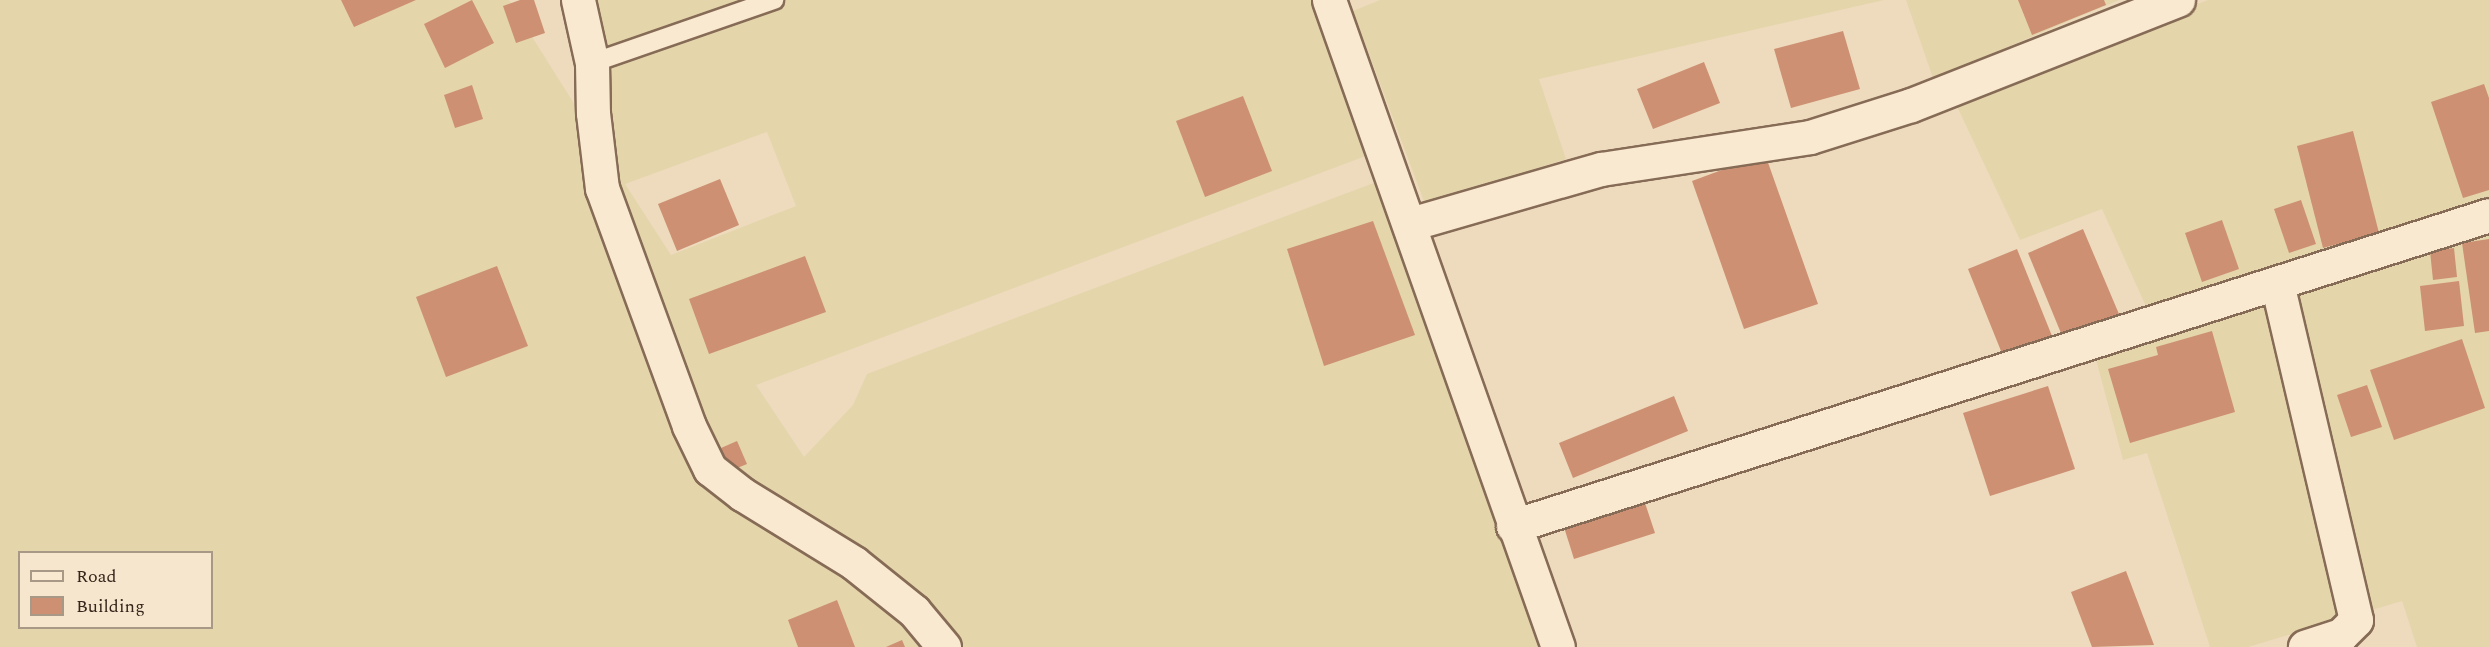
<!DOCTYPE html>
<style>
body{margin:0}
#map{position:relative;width:2489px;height:647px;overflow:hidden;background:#eedbbd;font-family:Spectral,serif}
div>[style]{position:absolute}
.farmland>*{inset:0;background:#e4d5ab}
.building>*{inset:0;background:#cd9073}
.roads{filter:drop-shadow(2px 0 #866b56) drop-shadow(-2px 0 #866b56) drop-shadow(0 2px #866b56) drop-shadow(0 -2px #866b56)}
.lane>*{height:18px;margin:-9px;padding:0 9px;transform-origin:9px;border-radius:9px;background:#f9e9d0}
.street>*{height:33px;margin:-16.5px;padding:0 16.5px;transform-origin:16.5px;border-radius:16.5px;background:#f9e9d0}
span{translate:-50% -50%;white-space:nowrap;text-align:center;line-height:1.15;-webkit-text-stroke:6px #f5e6cd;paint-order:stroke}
.legend{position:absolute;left:18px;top:551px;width:195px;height:78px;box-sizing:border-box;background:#f5e6cd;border:2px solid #a89986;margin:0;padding:8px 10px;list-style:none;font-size:18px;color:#35251b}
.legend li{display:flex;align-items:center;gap:12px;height:30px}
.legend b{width:30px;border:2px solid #a89986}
</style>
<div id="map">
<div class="farmland">
<div style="clip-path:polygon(evenodd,0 0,509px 0,615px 169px,607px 44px,592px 0,1316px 0,1371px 154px,756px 385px,804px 457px,853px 405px,867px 374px,1379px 181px,1541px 647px,960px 647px,937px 614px,928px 647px,0 647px,0 0,767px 132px,796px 206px,671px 255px,625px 184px,767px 132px,0 0,20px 552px,212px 552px,212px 628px,20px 628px,20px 552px)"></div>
<div style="clip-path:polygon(1380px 0,1884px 0,1539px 79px,1566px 159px,1425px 204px,1353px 11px)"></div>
<div style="clip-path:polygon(1906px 0,2119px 0,1933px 78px)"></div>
<div style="clip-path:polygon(2208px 0,2489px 0,2489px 201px,2149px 313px,2102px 209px,2020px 240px,1953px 98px)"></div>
<div style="clip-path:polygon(2489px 226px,2489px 647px,2417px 647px,2402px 601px,2248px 647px,2210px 647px,2147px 453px,2123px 460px,2094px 352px)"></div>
</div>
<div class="building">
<div style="clip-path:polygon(341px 0,416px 0,354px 27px)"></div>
<div style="clip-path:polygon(472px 0,494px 43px,445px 68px,424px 24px)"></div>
<div style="clip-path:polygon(520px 0,534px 0,545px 33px,516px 43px,503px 6px)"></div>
<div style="clip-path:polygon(2018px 0,2104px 0,2106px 5px,2032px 35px)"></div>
<div style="clip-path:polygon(1843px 31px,1860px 89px,1791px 108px,1774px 49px)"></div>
<div style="clip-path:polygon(1704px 62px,1720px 103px,1653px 129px,1637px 89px)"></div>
<div style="clip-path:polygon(2484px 84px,2489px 98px,2489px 190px,2463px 198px,2431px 102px)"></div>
<div style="clip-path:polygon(472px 85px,483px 119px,455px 128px,444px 95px)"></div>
<div style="clip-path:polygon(1243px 96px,1272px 171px,1205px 197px,1176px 121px)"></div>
<div style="clip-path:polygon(2353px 131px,2379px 233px,2323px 248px,2297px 146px)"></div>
<div style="clip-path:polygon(1765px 154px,1818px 304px,1744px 329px,1692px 181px)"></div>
<div style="clip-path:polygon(720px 179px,739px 225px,677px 251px,658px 204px)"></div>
<div style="clip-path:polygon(2301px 200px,2316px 244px,2289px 253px,2274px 209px)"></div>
<div style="clip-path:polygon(2222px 220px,2239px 269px,2202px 282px,2185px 233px)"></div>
<div style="clip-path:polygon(1373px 221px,1415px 335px,1324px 366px,1287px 249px)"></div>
<div style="clip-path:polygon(2083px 229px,2119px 314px,2063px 338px,2028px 253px)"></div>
<div style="clip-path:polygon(2489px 239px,2489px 331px,2475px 333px,2462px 243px)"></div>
<div style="clip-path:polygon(2454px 248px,2457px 277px,2433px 280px,2430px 251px)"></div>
<div style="clip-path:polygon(2017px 249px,2052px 336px,2003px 356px,1968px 269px)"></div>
<div style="clip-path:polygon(805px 256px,826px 312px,709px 354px,689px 299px)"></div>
<div style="clip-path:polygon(497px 266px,528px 346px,446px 377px,416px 297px)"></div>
<div style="clip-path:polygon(2459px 281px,2464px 326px,2425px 331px,2420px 286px)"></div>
<div style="clip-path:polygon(2212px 331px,2235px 412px,2130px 443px,2108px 369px,2158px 355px,2156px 347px)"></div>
<div style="clip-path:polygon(2462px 339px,2485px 408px,2394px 440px,2370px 370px)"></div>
<div style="clip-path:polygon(2367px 385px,2382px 427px,2351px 437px,2337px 395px)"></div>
<div style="clip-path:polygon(2048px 386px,2075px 469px,1990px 496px,1963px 413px)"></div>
<div style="clip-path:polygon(1674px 396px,1688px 431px,1573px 478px,1559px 443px)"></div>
<div style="clip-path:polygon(737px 441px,747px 464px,730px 471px,721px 448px)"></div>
<div style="clip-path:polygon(1643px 497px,1655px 533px,1574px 559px,1563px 524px)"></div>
<div style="clip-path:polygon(2126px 571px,2154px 645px,2092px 647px,2071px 592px)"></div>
<div style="clip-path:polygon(837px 600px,855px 647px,798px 647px,788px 620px)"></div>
<div style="clip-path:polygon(902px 640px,905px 647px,886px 647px)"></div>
</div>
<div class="roads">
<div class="lane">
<div style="left:592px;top:63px;width:193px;rotate:-19.1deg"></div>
</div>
<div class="street">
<div style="left:578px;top:0;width:65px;rotate:77.5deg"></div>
<div style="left:592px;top:63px;width:50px;rotate:88.9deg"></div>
<div style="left:593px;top:113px;width:76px;rotate:83.2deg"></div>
<div style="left:602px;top:188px;width:253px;rotate:69.9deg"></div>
<div style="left:689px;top:426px;width:48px;rotate:64deg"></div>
<div style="left:710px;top:469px;width:41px;rotate:38deg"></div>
<div style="left:742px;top:494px;width:132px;rotate:31.6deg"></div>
<div style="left:854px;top:563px;width:77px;rotate:38.7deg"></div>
<div style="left:914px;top:611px;width:47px;rotate:50.2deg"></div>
<div style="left:1329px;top:0;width:686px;rotate:70.51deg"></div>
<div style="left:1410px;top:224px;width:199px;rotate:-16.1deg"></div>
<div style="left:1601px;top:169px;width:211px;rotate:-8.7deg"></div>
<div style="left:1810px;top:137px;width:106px;rotate:-17.6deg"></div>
<div style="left:1911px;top:105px;width:287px;rotate:-21.5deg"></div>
<div style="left:2277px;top:283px;width:346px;rotate:76.8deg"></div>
<div style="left:2356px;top:620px;width:21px;rotate:135deg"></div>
<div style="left:2341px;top:635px;width:38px;rotate:162deg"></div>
<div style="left:1513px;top:526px;width:1024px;rotate:-17.67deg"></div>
</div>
</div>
<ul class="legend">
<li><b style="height:8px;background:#f9e9d0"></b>Road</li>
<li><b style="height:16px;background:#cd9073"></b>Building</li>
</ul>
</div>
